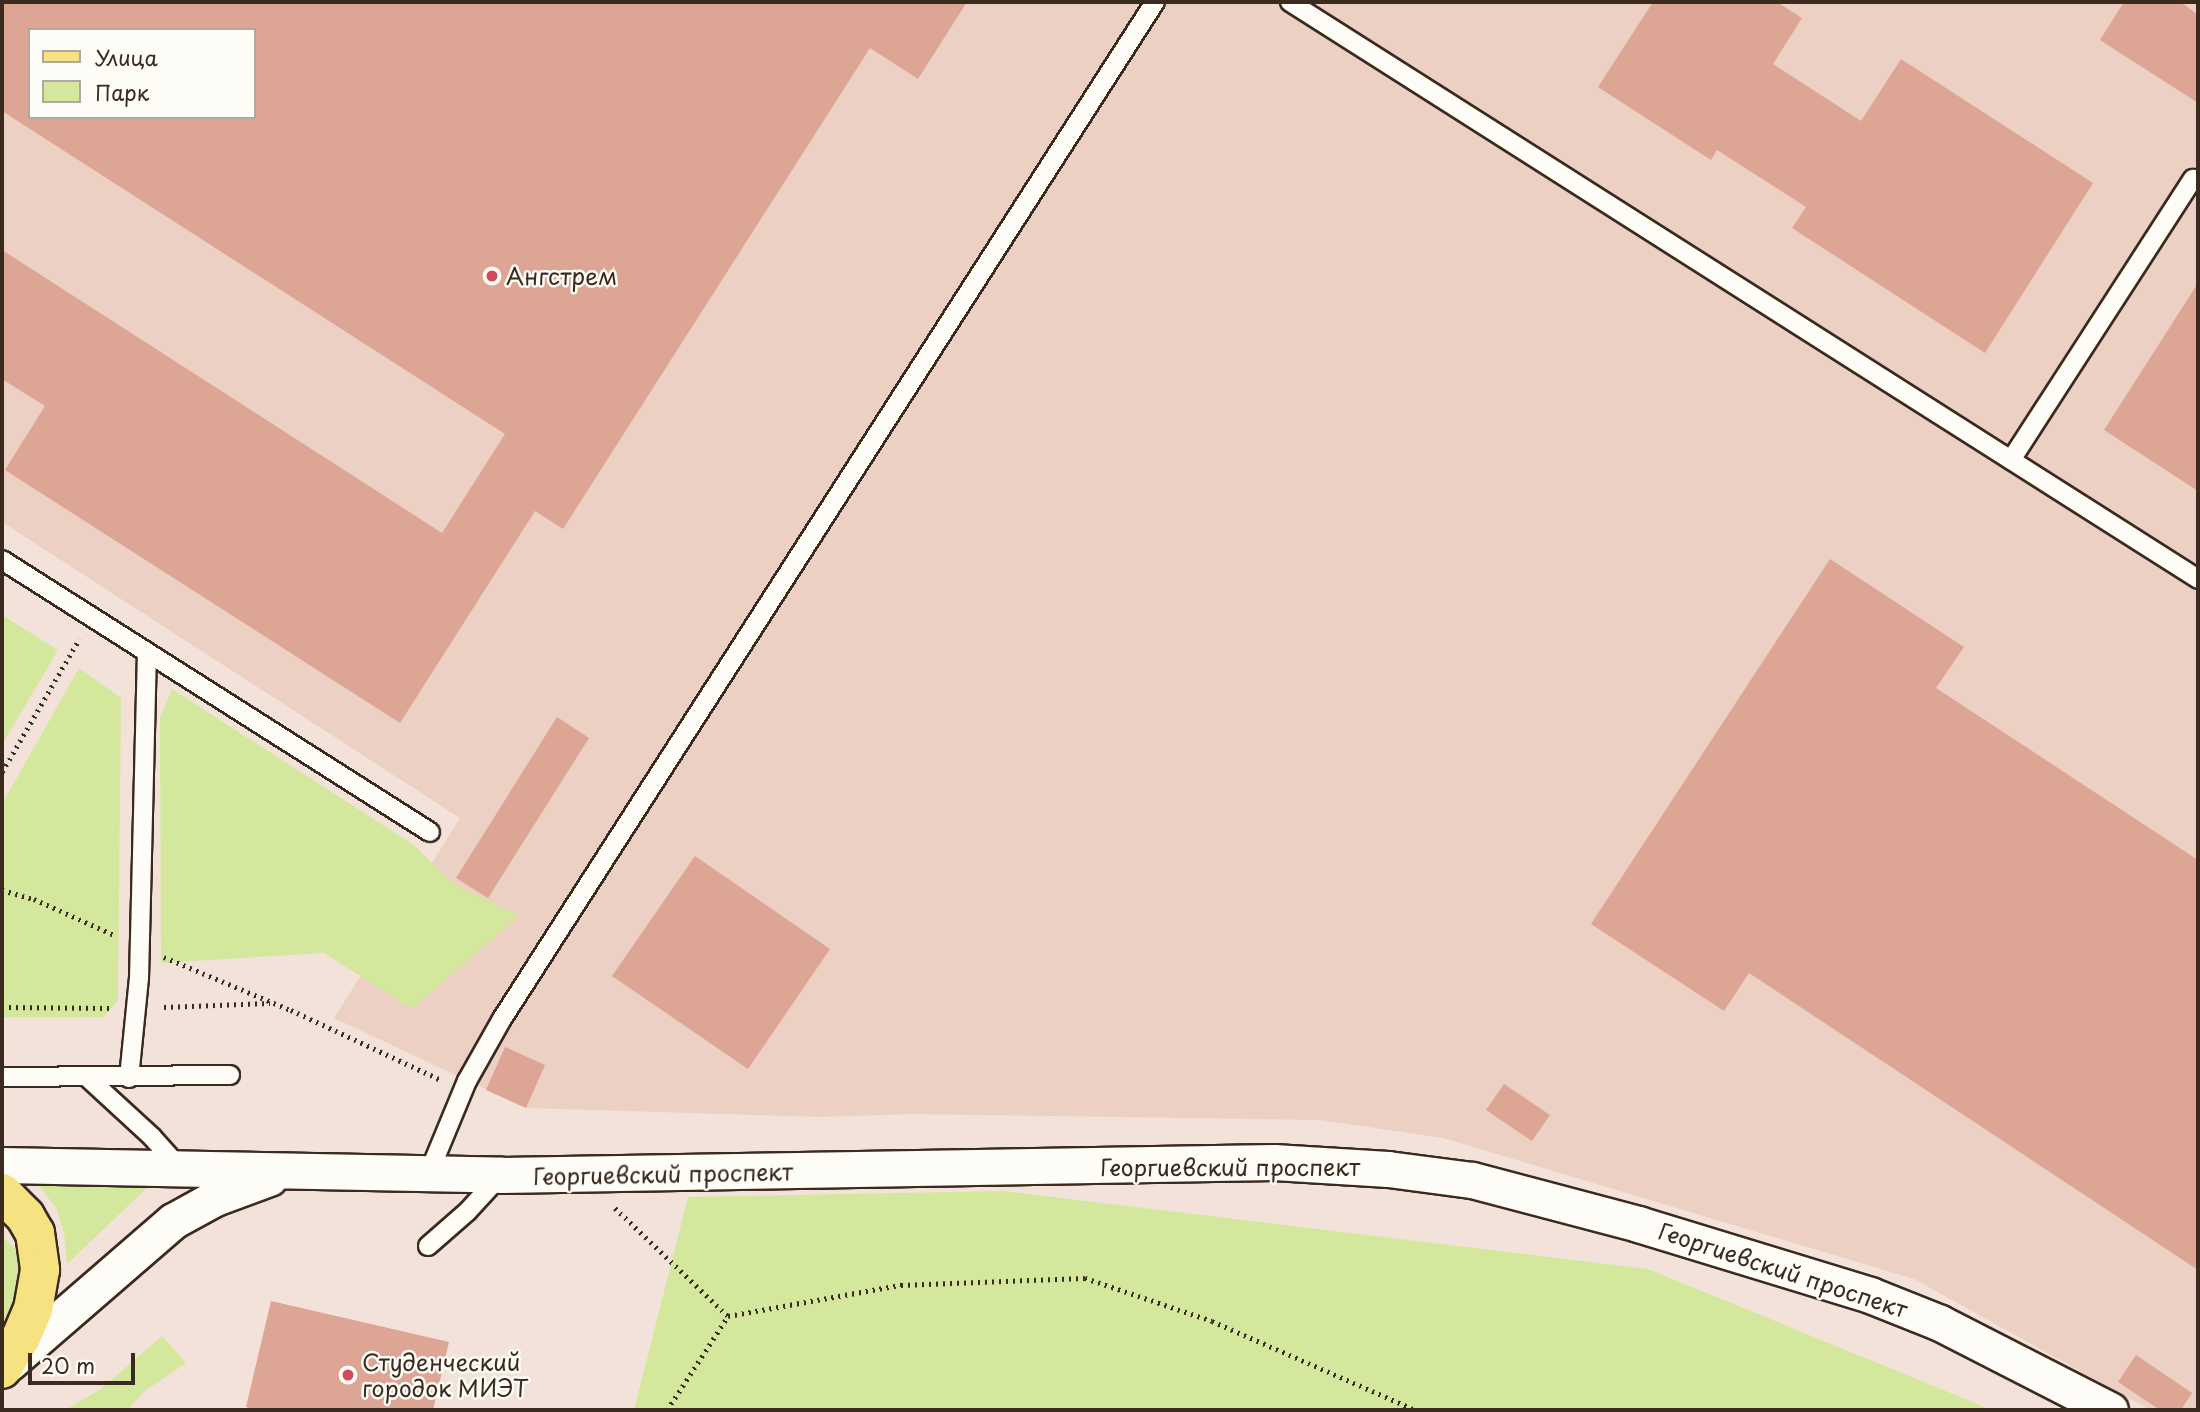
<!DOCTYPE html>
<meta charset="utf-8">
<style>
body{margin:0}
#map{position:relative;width:2200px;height:1412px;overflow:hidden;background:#f3e2d9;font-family:"Playpen Sans",sans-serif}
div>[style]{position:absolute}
.built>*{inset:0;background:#ecd0c4}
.green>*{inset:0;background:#d4e89d}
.building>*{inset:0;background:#dca594}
.path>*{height:4.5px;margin-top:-2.25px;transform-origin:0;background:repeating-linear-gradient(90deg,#3b2a1e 0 2px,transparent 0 7px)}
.roads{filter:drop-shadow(2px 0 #3b2a1e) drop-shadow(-2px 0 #3b2a1e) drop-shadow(0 2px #3b2a1e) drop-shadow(0 -2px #3b2a1e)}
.lane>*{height:18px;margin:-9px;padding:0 9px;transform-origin:9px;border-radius:9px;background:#fdfcf7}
.street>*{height:35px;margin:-17.5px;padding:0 17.5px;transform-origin:17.5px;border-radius:17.5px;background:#fdfcf7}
.primary>*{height:38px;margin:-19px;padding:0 19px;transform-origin:19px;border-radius:19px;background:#f7e281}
.dots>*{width:19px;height:19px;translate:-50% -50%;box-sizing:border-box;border:4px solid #fdfcf7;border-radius:50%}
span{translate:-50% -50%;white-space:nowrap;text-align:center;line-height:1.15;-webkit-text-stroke:5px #fdfcf7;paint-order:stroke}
.poi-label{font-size:23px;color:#3b2a1e}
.left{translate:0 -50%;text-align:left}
.street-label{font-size:23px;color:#3b2a1e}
.frame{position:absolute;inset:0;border:4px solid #3b2a1e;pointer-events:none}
.legend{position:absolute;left:28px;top:28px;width:228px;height:91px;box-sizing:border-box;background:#fdfcf7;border:2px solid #afa8a0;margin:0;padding:9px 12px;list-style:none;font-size:21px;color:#3b2a1e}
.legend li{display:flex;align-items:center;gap:14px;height:35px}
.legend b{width:35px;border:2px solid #afa8a0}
.scale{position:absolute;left:28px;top:1353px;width:107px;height:32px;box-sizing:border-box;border:4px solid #3b2a1e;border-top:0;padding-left:9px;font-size:21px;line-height:24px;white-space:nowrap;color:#3b2a1e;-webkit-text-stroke:5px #fdfcf7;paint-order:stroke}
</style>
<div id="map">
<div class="built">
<div style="clip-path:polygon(evenodd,2px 2px,2198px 2px,2198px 1410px,2150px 1410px,1914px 1279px,1443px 1138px,1320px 1120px,910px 1114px,822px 1117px,526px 1108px,334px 1018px,460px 818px,2px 522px,2px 2px,30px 30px,254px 30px,254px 117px,30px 117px,30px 30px)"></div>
</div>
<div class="green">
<div style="clip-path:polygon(2px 615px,58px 650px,2px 745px)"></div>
<div style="clip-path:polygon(79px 668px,121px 698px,118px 1000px,104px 1017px,2px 1017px,2px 804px)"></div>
<div style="clip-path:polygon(172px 689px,414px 845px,452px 883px,519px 916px,412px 1009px,324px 953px,161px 963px,160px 718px)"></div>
<div style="clip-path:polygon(37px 1183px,149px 1186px,67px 1264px,64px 1232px,56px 1208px)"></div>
<div style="clip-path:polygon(1004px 1191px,1648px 1269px,1992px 1410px,634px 1410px,688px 1197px)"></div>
<div style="clip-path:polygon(2px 1236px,15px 1249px,27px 1284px,2px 1335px)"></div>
<div style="clip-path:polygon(162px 1336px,186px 1363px,146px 1390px,127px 1410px,65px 1410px,101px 1389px)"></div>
</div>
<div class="building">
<div style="clip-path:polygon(evenodd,2px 2px,967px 2px,918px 79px,870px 48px,563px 529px,535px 511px,400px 723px,5px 470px,45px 406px,2px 379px,2px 250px,442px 533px,505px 434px,2px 111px,2px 2px,30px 30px,254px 30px,254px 117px,30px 117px,30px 30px)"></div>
<div style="clip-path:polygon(1653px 2px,1777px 2px,1802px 18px,1773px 64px,1861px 121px,1901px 59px,2093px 183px,1985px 353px,1792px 228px,1806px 207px,1717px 150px,1711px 160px,1598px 87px)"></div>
<div style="clip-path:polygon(2124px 2px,2181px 2px,2198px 15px,2198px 103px,2100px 40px)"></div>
<div style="clip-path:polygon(2198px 283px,2198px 491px,2104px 430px)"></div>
<div style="clip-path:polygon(1830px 559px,1964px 647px,1936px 688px,2198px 860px,2198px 1270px,1749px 973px,1724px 1011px,1591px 924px)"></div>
<div style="clip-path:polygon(557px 717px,589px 738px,488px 898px,456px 878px)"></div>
<div style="clip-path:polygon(695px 856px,830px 949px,748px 1069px,612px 976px)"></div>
<div style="clip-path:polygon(505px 1047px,545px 1065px,526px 1108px,486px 1090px)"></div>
<div style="clip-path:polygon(1504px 1084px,1550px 1115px,1532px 1141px,1486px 1110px)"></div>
<div style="clip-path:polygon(271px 1301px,449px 1342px,433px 1410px,258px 1410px,246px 1407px)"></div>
<div style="clip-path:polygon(2136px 1355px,2192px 1393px,2181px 1410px,2160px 1410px,2118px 1382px)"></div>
</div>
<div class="path">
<div style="left:2px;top:772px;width:154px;rotate:-59.9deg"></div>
<div style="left:2px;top:890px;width:33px;rotate:16deg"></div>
<div style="left:34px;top:899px;width:88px;rotate:24.2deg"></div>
<div style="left:164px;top:957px;width:138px;rotate:22.7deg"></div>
<div style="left:291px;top:1010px;width:166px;rotate:25deg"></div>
<div style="left:2px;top:1007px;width:107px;rotate:0.5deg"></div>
<div style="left:164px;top:1007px;width:106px;rotate:-2.2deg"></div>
<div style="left:615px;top:1208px;width:156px;rotate:43.7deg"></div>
<div style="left:667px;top:1410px;width:112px;rotate:-57deg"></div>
<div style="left:728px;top:1316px;width:176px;rotate:-10.2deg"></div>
<div style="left:901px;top:1285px;width:184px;rotate:-2.2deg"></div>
<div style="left:1085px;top:1278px;width:134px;rotate:18.7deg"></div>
<div style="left:1212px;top:1321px;width:223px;rotate:23.6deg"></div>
</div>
<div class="roads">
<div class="lane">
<div style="left:1290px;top:2px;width:1076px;rotate:32.43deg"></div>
<div style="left:2011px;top:460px;width:335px;rotate:-57.1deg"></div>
<div style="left:2px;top:560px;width:507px;rotate:32.44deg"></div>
<div style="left:2px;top:1077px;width:228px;rotate:-0.5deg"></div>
<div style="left:129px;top:1078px;width:100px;rotate:-84.3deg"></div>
<div style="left:139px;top:978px;width:326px;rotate:-88.6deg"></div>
<div style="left:89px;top:1079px;width:86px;rotate:42.6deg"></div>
<div style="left:152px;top:1137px;width:40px;rotate:48deg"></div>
<div style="left:428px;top:1175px;width:102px;rotate:-67.5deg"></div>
<div style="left:467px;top:1081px;width:71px;rotate:-60.6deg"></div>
<div style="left:502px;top:1019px;width:1209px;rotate:-57.3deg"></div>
<div style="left:428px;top:1246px;width:52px;rotate:-41.1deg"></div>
<div style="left:467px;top:1212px;width:50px;rotate:-47.4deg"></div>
</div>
<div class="street">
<div style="left:2px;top:1165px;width:499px;rotate:1.1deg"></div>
<div style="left:501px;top:1175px;width:773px;rotate:-0.96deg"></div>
<div style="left:1274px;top:1162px;width:114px;rotate:3.5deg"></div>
<div style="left:1388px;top:1169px;width:85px;rotate:7.5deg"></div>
<div style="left:1472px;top:1180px;width:172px;rotate:14.8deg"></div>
<div style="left:1638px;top:1224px;width:243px;rotate:17deg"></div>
<div style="left:1870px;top:1295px;width:75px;rotate:21.8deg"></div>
<div style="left:1940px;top:1323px;width:191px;rotate:27.1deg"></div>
<div style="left:9px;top:1363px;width:217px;rotate:-40.9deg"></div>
<div style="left:173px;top:1221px;width:48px;rotate:-28.7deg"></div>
<div style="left:215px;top:1198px;width:58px;rotate:-20.3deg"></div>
</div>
<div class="primary">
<div style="left:2px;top:1193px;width:33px;rotate:45deg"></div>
<div style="left:25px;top:1216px;width:20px;rotate:60deg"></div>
<div style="left:35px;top:1233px;width:37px;rotate:82deg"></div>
<div style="left:40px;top:1270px;width:40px;rotate:100deg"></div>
<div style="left:33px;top:1309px;width:30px;rotate:113deg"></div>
<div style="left:21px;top:1337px;width:37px;rotate:121deg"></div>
</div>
</div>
<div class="dots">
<div style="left:492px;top:276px;background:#d1495b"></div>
<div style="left:348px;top:1375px;background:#d1495b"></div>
</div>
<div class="poi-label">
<span class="left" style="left:506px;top:276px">Ангстрем</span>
<span class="left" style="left:362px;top:1375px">Студенческий<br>городок МИЭТ</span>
</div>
<div class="street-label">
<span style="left:1230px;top:1167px">Георгиевский проспект</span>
<span style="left:663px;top:1174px;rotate:-1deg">Георгиевский проспект</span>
<span style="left:1783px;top:1270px;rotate:18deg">Георгиевский проспект</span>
</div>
<div class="frame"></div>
<ul class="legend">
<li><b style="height:9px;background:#f7e281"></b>Улица</li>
<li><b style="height:19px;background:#d4e89d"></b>Парк</li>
</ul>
<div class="scale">20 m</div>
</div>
